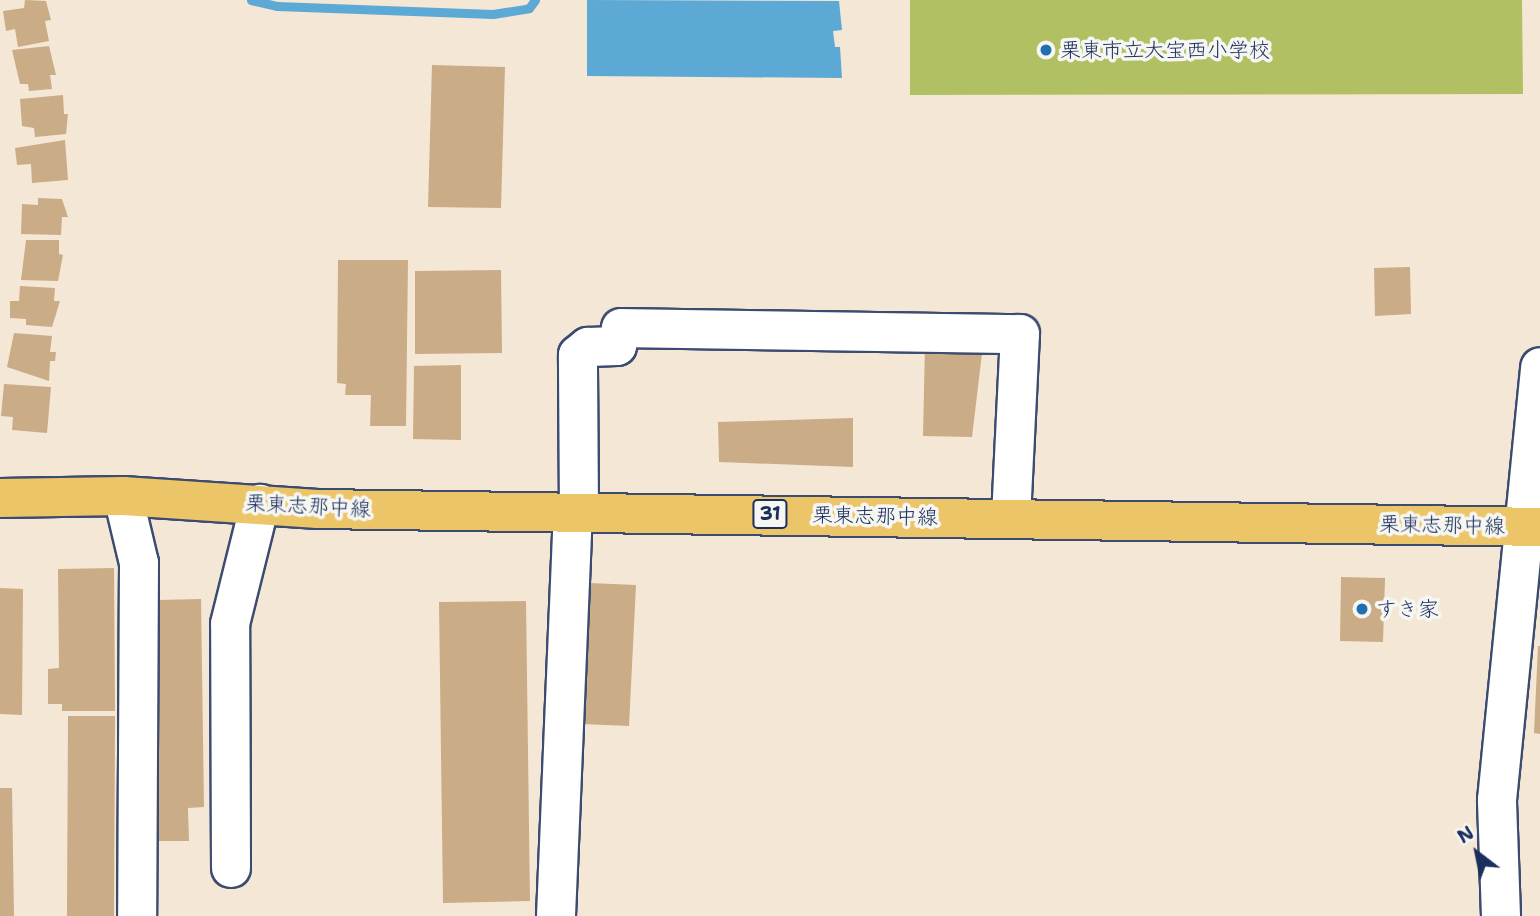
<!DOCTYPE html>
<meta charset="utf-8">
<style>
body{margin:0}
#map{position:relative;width:1540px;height:916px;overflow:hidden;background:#f5e7d5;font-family:"Shantell Sans","Klee One",sans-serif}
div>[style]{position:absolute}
.green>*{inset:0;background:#b1c063}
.water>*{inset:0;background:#5da9d6}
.stream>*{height:9px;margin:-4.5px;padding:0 4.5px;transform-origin:4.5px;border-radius:4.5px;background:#5da9d6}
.building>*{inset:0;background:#caac87}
.roads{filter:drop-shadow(2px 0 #3c4b70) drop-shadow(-2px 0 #3c4b70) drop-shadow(0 2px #3c4b70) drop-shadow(0 -2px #3c4b70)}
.minor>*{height:38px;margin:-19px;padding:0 19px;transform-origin:19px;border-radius:19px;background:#fff}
.major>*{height:38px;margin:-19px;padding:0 19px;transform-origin:19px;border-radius:19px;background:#edc569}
.dots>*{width:19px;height:19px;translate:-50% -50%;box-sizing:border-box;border:4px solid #f6f6f2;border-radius:50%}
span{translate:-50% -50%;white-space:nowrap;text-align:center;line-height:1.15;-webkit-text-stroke:7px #f6f6f2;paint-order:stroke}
.shield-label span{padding:2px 5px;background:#f6f6f2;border:2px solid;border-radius:5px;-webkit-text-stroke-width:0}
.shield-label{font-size:19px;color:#1b2f5e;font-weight:700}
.poi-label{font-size:21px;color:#1b2f5e}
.left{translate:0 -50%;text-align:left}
.street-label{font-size:21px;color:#1b2f5e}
.north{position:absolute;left:1442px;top:818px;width:70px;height:70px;-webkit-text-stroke:5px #f6f6f2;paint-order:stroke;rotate:328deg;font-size:19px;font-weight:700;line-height:28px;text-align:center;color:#1b2f5e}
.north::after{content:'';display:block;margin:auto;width:24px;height:32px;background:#1b2f5e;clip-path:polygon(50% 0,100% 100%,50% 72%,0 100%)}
</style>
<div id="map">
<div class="green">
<div style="clip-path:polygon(910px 0,1522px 0,1523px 94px,910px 95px)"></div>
</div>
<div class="water">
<div style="clip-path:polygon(587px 0,839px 1px,842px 30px,833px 31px,835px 47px,840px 47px,842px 78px,587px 76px)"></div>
</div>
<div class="stream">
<div style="left:251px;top:0;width:27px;rotate:13deg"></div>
<div style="left:277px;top:6px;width:216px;rotate:2.1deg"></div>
<div style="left:493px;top:14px;width:36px;rotate:-9deg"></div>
<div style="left:529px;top:8px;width:10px;rotate:-53deg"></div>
</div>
<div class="building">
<div style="clip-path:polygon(25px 0,46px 1px,51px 20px,45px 21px,49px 41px,18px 47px,15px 29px,6px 31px,3px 11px,24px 8px)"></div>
<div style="clip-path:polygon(49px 46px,56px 75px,50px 75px,52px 89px,29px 91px,28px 84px,20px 84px,12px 50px)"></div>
<div style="clip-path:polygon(432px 65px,505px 67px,501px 208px,428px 207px)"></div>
<div style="clip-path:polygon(63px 95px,64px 114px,68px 114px,66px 134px,35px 137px,34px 128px,22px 126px,20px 99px)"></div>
<div style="clip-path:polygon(65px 140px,68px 180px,32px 183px,31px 164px,17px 165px,15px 148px)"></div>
<div style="clip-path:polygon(38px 198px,62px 199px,68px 217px,62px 217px,61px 235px,21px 234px,22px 204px,38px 205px)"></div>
<div style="clip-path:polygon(26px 240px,59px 240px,59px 254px,63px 255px,58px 281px,21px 280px)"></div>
<div style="clip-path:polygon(338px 260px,408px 260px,406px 426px,370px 426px,371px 395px,345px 395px,346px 384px,337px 383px)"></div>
<div style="clip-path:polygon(1410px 267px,1411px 314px,1375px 316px,1374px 268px)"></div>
<div style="clip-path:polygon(501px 270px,502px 353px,415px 354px,415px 271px)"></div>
<div style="clip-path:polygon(20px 286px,55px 288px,54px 301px,60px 301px,52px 327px,26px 325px,26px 319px,10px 318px,10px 301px,19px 301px)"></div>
<div style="clip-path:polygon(14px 333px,52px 336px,50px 352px,56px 352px,55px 361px,50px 361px,49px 381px,7px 367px)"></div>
<div style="clip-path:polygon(925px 344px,983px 345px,972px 437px,923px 436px)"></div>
<div style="clip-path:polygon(461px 365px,461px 440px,413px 439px,414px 366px)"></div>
<div style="clip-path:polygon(4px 384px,51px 387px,47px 433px,12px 430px,13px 417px,1px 416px)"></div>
<div style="clip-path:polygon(853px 418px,853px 467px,719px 462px,718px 422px)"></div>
<div style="clip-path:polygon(114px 568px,115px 711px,62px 711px,62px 704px,48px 704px,48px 669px,59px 668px,58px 569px)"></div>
<div style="clip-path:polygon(1341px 577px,1385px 578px,1383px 642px,1340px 641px)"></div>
<div style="clip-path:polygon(589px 583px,636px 585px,629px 726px,582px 724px)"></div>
<div style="clip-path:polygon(0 588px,23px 589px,22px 715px,0 714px)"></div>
<div style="clip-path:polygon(201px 599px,204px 807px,188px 808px,189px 841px,157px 841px,158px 600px)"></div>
<div style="clip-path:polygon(526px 601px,530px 901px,443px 903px,439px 602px)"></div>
<div style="clip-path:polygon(1538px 646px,1540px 646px,1540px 734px,1534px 733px)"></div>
<div style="clip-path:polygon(68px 716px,115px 716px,114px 916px,67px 916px)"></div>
<div style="clip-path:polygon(0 788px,12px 788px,14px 916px,0 916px)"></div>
</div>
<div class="roads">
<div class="minor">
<div style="left:123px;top:496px;width:69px;rotate:76.6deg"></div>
<div style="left:139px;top:563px;width:353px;rotate:90.3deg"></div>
<div style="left:579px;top:511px;width:156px;rotate:-90.4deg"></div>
<div style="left:578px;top:355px;width:13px;rotate:-39deg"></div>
<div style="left:588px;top:347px;width:29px;rotate:-2deg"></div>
<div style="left:617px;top:346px;width:18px;rotate:-77deg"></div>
<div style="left:621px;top:328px;width:399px;rotate:0.9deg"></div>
<div style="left:1020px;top:334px;width:184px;rotate:92.8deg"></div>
<div style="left:231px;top:868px;width:244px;rotate:-90.2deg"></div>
<div style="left:230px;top:624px;width:124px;rotate:-76deg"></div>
<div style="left:556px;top:916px;width:405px;rotate:-87.6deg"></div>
<div style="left:1501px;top:916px;width:116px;rotate:-92deg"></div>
<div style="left:1497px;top:800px;width:435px;rotate:-84.3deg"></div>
</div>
<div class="major">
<div style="left:0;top:498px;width:123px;rotate:-0.9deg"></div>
<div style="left:123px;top:496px;width:195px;rotate:3.8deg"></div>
<div style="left:318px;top:509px;width:1222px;rotate:0.84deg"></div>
</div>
</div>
<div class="dots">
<div style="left:1046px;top:50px;background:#1f6fb2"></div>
<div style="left:1362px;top:609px;background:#1f6fb2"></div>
</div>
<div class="shield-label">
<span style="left:770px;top:514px">31</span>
</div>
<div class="poi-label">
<span class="left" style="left:1060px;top:50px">栗東市立大宝西小学校</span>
<span class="left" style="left:1376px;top:609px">すき家</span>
</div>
<div class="street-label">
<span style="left:308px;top:506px;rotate:3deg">栗東志那中線</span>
<span style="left:875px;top:516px;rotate:1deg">栗東志那中線</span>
<span style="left:1442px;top:525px;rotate:1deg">栗東志那中線</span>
</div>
<div class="north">N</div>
</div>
